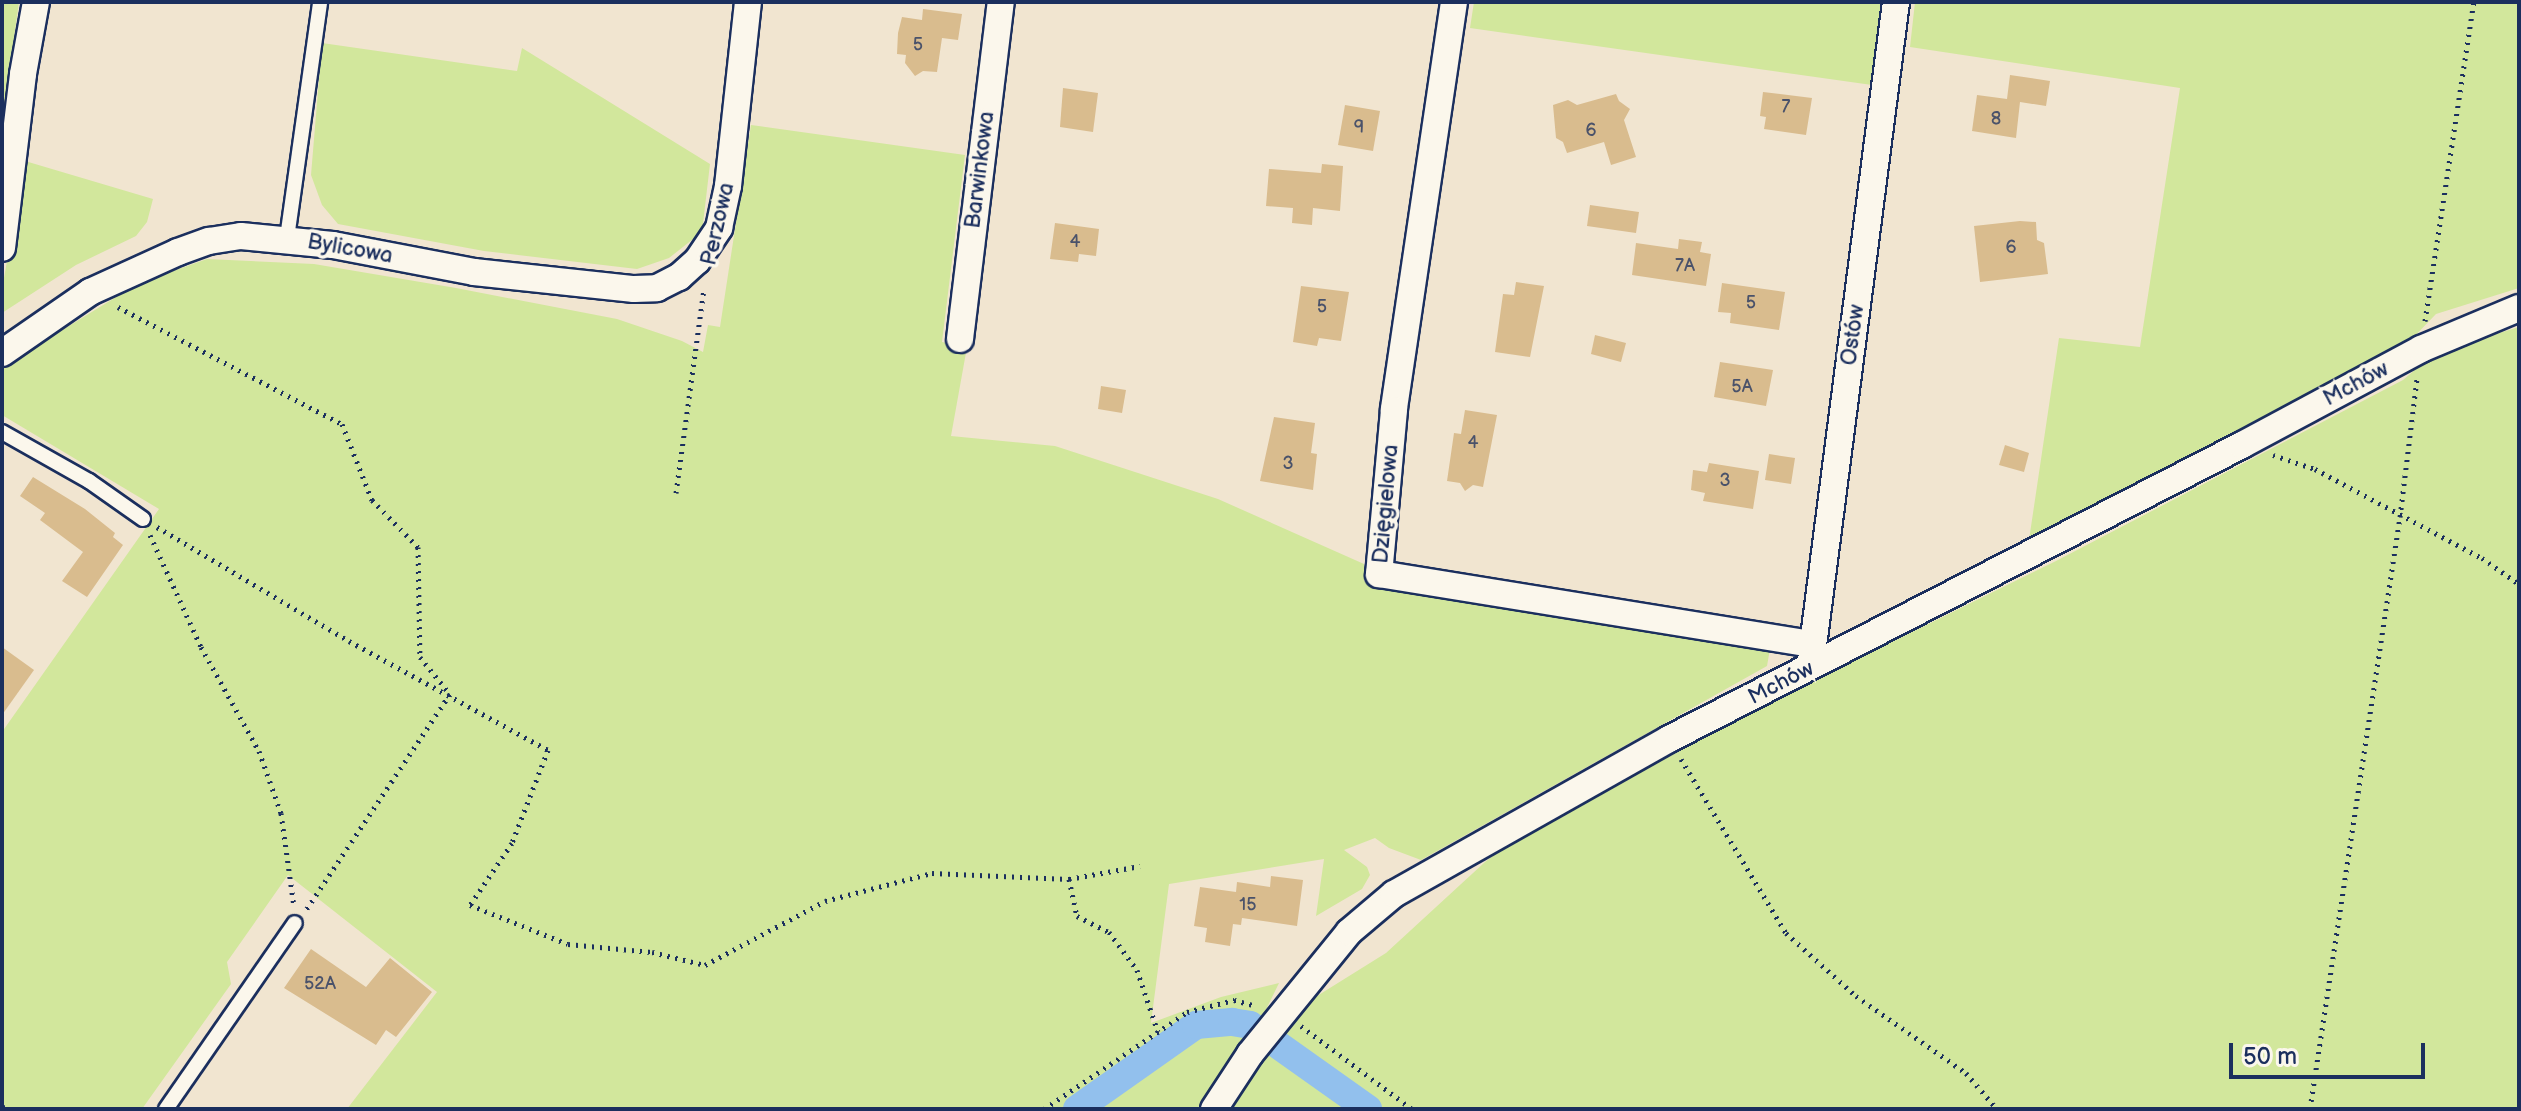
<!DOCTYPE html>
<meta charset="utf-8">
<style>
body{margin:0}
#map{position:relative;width:2521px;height:1111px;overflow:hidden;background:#f1e5d0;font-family:"Balsamiq Sans",sans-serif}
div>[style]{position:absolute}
.green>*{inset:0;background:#d2e79c}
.canal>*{height:28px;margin:-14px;padding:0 14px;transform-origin:14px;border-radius:14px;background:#92c0ed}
.building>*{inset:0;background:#d9bc8e}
.path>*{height:5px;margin-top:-2.5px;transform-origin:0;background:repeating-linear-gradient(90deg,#1b2f5e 0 2px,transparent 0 8px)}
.roads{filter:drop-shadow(2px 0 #1b2f5e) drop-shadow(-2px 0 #1b2f5e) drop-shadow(0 2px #1b2f5e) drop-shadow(0 -2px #1b2f5e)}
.lane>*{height:14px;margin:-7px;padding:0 7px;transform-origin:7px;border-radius:7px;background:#fbf7ec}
.street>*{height:26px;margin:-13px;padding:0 13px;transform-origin:13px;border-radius:13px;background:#fbf7ec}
span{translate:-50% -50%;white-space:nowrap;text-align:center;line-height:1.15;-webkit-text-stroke:7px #fbf7ec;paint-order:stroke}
.number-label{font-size:18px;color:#4a526a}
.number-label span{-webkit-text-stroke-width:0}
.street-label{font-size:22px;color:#1b2f5e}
.frame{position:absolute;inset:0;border:4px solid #1b2f5e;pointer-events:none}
.scale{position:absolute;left:2229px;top:1043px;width:196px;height:36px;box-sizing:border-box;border:4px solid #1b2f5e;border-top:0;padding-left:10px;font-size:24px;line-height:28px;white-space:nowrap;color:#1b2f5e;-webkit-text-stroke:6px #fbf7ec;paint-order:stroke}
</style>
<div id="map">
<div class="green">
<div style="clip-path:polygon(2px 2px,19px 2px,2px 125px)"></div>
<div style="clip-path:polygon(1474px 2px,1884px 2px,1872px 85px,1470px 28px)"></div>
<div style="clip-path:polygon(1915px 2px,2519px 2px,2519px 288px,2436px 314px,2409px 342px,2029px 540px,2059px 338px,2140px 347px,2180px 88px,1910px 47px)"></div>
<div style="clip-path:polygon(322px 43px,517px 71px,522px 48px,710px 164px,702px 232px,669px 258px,637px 269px,484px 251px,338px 224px,322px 205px,311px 175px)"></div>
<div style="clip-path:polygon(751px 125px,965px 155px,942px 342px,967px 347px,951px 436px,1055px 446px,1218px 499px,1364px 564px,1364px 581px,1601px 624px,1770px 649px,1767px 666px,1421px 860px,1389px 848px,1375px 838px,1344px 850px,1367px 867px,1370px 875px,1362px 889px,1316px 916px,1324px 859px,1169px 884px,1151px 1023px,1221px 997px,1279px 983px,1260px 1022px,1200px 1109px,347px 1109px,437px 992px,288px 875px,227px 962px,231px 984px,142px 1109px,2px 1109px,2px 732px,159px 509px,2px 415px,2px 367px,139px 283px,207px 259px,314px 264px,456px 288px,617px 319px,682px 341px,703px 352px,708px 325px,720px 327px)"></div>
<div style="clip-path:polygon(25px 161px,153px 199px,147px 222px,136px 236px,76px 265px,2px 313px,2px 289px)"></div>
<div style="clip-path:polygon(2519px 327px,2519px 1109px,1227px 1109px,1261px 1059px,1309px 1001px,1386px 953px,1485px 862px,1522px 833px,1807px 684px,2056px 561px,2403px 380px,2436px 352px)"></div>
</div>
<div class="canal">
<div style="left:1077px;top:1109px;width:146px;rotate:-35.2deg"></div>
<div style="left:1196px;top:1025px;width:36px;rotate:-5deg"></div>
<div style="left:1232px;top:1022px;width:18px;rotate:9deg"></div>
<div style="left:1250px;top:1025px;width:145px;rotate:35.4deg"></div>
</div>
<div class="building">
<div style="clip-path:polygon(923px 9px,962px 14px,958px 40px,942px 38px,937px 72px,923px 71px,915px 76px,905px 63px,906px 55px,897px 54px,898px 33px,902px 17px,922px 20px)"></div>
<div style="clip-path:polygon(2010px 75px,2050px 81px,2046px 106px,2020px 102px,2016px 138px,1972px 131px,1977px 95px,2007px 99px)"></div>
<div style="clip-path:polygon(1063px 88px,1098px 93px,1093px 132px,1060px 127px)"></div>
<div style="clip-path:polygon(1763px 92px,1812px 98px,1806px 135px,1764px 129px,1766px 117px,1760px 116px)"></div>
<div style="clip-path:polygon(1616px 94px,1619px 101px,1630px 109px,1624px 120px,1636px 157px,1611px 165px,1604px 142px,1567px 153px,1563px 142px,1556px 138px,1553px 105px,1568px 100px,1577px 105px)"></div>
<div style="clip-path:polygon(1345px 105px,1380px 111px,1373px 151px,1338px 145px)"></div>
<div style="clip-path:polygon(1322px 164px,1343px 166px,1340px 211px,1313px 208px,1312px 225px,1292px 223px,1293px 208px,1266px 206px,1269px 169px,1321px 173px)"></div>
<div style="clip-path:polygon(1590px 205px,1639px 212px,1636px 233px,1587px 226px)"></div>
<div style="clip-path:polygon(2020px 221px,2036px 222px,2037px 240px,2044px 243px,2048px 274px,1980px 282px,1974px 226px)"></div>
<div style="clip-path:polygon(1055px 223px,1099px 229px,1096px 256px,1079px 254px,1078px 262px,1050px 259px)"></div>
<div style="clip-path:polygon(1679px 239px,1702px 242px,1700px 252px,1711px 254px,1706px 286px,1632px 275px,1636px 243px,1678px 249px)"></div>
<div style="clip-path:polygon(1516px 282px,1544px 286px,1530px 357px,1495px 352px,1503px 294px,1514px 295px)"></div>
<div style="clip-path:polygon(1722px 283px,1785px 292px,1779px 330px,1730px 323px,1731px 313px,1718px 312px)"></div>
<div style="clip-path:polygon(1301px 286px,1349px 292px,1341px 341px,1319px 338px,1317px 346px,1293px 342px)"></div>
<div style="clip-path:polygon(1595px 335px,1626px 343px,1621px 362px,1591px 354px)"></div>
<div style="clip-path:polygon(1720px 362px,1773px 370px,1766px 406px,1714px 397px)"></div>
<div style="clip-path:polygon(1101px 386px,1126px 390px,1122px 413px,1098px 409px)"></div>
<div style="clip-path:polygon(1465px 410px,1497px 415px,1483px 487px,1473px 485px,1465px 491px,1460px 483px,1447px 481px,1454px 433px,1461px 434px)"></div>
<div style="clip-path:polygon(1274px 417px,1315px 423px,1311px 453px,1317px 454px,1313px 490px,1260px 481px)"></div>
<div style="clip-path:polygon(2005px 445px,2029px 453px,2024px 472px,1999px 465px)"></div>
<div style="clip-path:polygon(1769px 454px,1795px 458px,1791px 484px,1765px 480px)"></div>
<div style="clip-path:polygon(1709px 463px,1759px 471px,1753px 509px,1703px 501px,1705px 493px,1691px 490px,1693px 470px,1707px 472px)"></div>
<div style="clip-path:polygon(33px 477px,85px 509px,115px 533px,113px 537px,123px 545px,87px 597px,62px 581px,83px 552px,40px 520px,45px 513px,20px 496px)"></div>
<div style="clip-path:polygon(2px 647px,34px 670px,2px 715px)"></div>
<div style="clip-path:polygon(1271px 876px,1303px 880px,1297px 926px,1242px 918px,1241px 925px,1233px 924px,1230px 946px,1205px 942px,1207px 928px,1194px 926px,1200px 887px,1236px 892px,1237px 882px,1270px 887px)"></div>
<div style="clip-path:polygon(311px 949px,366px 987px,390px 958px,432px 992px,396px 1037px,386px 1030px,376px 1045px,284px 988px)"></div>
</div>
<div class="path">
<div style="left:118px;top:307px;width:253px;rotate:27.6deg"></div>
<div style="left:342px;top:424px;width:82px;rotate:68.5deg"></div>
<div style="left:372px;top:500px;width:66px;rotate:45.6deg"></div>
<div style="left:418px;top:547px;width:110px;rotate:89deg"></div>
<div style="left:420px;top:657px;width:48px;rotate:51deg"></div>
<div style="left:450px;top:694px;width:260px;rotate:123.7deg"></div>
<div style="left:2425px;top:321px;width:323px;rotate:-81.3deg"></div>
<div style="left:2273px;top:455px;width:44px;rotate:18.4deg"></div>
<div style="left:2315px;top:469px;width:189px;rotate:28.1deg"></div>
<div style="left:2482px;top:558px;width:45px;rotate:35.1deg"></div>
<div style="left:676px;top:493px;width:207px;rotate:-82.2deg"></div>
<div style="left:157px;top:527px;width:223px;rotate:30.7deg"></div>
<div style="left:349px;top:641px;width:227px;rotate:28.7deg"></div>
<div style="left:548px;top:750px;width:100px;rotate:111.2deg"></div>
<div style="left:512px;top:843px;width:75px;rotate:124.1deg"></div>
<div style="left:470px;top:905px;width:105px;rotate:21.7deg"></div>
<div style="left:568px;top:944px;width:84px;rotate:5.4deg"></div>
<div style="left:652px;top:952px;width:55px;rotate:13.8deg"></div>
<div style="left:705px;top:965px;width:136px;rotate:-28.1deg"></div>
<div style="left:825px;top:901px;width:111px;rotate:-14.7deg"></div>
<div style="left:932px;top:873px;width:137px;rotate:2.5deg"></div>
<div style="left:1069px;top:879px;width:72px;rotate:-10.4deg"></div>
<div style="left:150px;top:535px;width:123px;rotate:65.5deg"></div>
<div style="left:201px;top:647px;width:119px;rotate:60.9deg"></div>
<div style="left:259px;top:751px;width:66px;rotate:70.5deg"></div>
<div style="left:281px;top:813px;width:95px;rotate:82.1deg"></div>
<div style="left:1681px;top:759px;width:203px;rotate:58.9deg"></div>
<div style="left:1786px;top:933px;width:94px;rotate:42deg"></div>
<div style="left:1856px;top:996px;width:134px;rotate:35deg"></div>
<div style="left:1966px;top:1073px;width:48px;rotate:49.3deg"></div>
<div style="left:1069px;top:879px;width:38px;rotate:78deg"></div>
<div style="left:1077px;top:916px;width:36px;rotate:27deg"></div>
<div style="left:1109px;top:932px;width:47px;rotate:53.6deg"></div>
<div style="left:1137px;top:970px;width:65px;rotate:71.3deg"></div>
<div style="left:1301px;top:1026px;width:139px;rotate:36.8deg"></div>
<div style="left:2px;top:1106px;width:5px;rotate:37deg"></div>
<div style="left:1044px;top:1109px;width:173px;rotate:-34.1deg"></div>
<div style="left:1187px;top:1012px;width:49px;rotate:-14.3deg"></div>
<div style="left:1234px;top:1000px;width:23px;rotate:15deg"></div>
<div style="left:2310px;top:1109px;width:599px;rotate:-81.36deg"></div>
<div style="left:2400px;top:517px;width:139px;rotate:-83deg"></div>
</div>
<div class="roads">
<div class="lane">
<div style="left:287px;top:238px;width:238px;rotate:-82deg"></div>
<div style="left:2px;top:432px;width:100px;rotate:29.4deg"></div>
<div style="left:89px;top:481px;width:66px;rotate:35.1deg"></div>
<div style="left:166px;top:1109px;width:226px;rotate:-55.3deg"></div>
</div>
<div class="street">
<div style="left:1454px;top:2px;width:412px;rotate:98.4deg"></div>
<div style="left:1394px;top:410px;width:165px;rotate:95.2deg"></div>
<div style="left:1379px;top:574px;width:439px;rotate:9.2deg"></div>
<div style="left:2px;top:248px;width:175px;rotate:-83.1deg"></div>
<div style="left:23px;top:74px;width:73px;rotate:-79.8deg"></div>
<div style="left:960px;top:339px;width:339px;rotate:-83.1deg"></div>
<div style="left:2px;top:353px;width:107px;rotate:-34.7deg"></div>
<div style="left:90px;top:292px;width:97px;rotate:-24.4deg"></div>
<div style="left:178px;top:252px;width:33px;rotate:-20deg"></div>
<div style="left:209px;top:241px;width:32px;rotate:-9deg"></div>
<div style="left:241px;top:236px;width:92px;rotate:5.6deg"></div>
<div style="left:333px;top:245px;width:144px;rotate:10.8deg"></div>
<div style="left:474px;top:272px;width:161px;rotate:6.1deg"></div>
<div style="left:634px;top:289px;width:23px;rotate:-2deg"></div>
<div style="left:657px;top:288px;width:25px;rotate:-27deg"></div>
<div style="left:679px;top:277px;width:24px;rotate:-42deg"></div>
<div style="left:697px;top:261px;width:40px;rotate:-56deg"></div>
<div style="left:719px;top:228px;width:43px;rotate:-77.9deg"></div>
<div style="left:728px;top:186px;width:185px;rotate:-83.8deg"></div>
<div style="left:1811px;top:661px;width:664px;rotate:-82.65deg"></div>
<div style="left:1214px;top:1109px;width:66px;rotate:-56.8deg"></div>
<div style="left:1250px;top:1054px;width:157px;rotate:-50.9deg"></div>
<div style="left:1349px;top:932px;width:59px;rotate:-40.2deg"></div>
<div style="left:1394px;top:894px;width:316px;rotate:-29.4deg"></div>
<div style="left:1669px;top:739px;width:644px;rotate:-27.16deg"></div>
<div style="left:2242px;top:445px;width:203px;rotate:-28.2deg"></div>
<div style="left:2421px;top:349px;width:106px;rotate:-22.7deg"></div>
</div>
</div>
<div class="number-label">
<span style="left:918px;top:45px">5</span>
<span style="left:1786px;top:107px">7</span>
<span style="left:1996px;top:119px">8</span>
<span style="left:1359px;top:128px">9</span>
<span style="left:1591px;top:131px">6</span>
<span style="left:1075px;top:242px">4</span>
<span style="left:2011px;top:248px">6</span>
<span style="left:1685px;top:266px">7A</span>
<span style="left:1751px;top:303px">5</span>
<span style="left:1322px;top:307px">5</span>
<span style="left:1742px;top:387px">5A</span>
<span style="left:1473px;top:443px">4</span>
<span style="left:1288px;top:464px">3</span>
<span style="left:1725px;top:481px">3</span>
<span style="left:1248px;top:905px">15</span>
<span style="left:320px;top:984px">52A</span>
</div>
<div class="street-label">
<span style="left:980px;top:170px;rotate:-83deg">Barwinkowa</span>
<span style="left:718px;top:224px;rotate:-77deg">Perzowa</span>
<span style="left:350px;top:249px;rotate:10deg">Bylicowa</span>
<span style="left:1853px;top:335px;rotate:-82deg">Ostów</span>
<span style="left:2356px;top:384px;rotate:-28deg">Mchów</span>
<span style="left:1386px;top:504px;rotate:-85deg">Dzięgielowa</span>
<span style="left:1781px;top:683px;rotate:-27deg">Mchów</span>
</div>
<div class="frame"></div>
<div class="scale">50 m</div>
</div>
